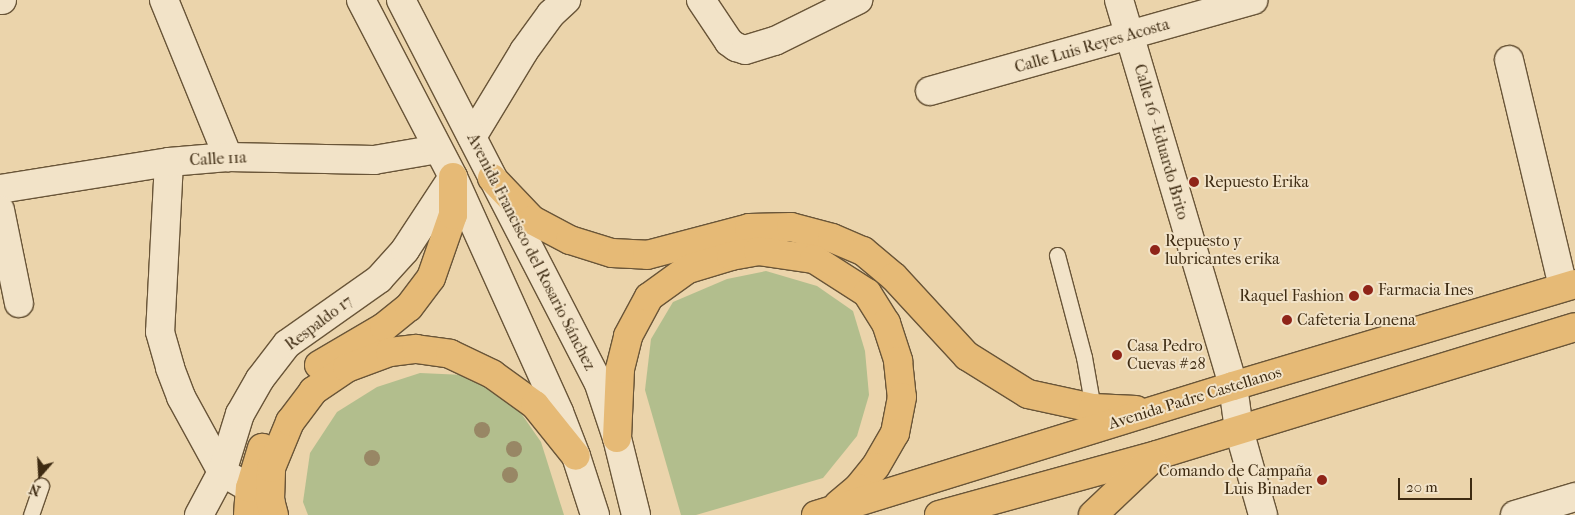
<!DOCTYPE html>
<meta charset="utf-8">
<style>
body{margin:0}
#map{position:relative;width:1575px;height:515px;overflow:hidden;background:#ebd4ab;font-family:"IM FELL French Canon",serif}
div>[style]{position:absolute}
.green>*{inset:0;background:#b2be8d}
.roads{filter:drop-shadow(1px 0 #695538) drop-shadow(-1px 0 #695538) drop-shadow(0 1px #695538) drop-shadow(0 -1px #695538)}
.service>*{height:15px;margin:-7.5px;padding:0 7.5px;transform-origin:7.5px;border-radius:7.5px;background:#f2e3c8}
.minor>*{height:28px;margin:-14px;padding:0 14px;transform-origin:14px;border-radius:14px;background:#f2e3c8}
.tertiary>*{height:28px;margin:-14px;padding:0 14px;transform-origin:14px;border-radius:14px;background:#f2e3c8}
.secondary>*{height:28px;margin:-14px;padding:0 14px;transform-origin:14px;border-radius:14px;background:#f2e3c8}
.primary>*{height:28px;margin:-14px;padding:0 14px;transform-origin:14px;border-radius:14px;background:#e6ba76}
.trees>*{width:16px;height:16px;margin:-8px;border-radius:50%;background:#988765}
.dots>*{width:14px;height:14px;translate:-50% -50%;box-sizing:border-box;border:2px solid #f2e3c8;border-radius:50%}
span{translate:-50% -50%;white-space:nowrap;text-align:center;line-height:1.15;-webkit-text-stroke:4px #f2e3c8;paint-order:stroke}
.street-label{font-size:16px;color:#3e2b12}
.poi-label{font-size:16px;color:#3e2b12}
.left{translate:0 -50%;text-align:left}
.right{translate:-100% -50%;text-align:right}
.north{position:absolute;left:15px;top:450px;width:50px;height:50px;-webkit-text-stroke:4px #f2e3c8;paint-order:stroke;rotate:199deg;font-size:14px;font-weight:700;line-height:20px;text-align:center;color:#3e2b12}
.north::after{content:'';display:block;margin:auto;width:18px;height:22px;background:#3e2b12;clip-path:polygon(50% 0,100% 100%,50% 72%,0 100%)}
.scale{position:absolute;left:1398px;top:478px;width:74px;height:22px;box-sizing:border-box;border:2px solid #3e2b12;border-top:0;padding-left:6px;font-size:15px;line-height:18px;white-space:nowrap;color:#3e2b12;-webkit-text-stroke:4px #f2e3c8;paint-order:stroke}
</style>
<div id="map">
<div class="green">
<div style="clip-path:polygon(766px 271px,817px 286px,853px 311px,865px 351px,869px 395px,857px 436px,823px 478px,696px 515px,681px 515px,645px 390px,651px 339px,673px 302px,727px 279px)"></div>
<div style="clip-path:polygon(420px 373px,464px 375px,514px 403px,541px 442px,564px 515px,308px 515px,303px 502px,310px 453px,337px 412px,377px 387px)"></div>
</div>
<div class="roads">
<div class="service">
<div style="left:1057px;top:255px;width:106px;rotate:75.2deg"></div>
<div style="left:1084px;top:357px;width:52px;rotate:80deg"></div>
<div style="left:31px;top:515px;width:31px;rotate:-71deg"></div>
</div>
<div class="minor">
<div style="left:0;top:0;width:2px"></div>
<div style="left:164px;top:0;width:170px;rotate:67.8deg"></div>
<div style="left:701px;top:0;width:50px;rotate:56.3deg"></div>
<div style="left:729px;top:42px;width:9px;rotate:36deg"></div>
<div style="left:736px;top:47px;width:9px;rotate:18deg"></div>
<div style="left:745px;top:50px;width:31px;rotate:-17deg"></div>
<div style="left:775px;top:41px;width:93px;rotate:-26.3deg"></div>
<div style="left:1119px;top:0;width:402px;rotate:73.5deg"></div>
<div style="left:1233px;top:386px;width:44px;rotate:82.2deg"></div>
<div style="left:1239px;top:430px;width:88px;rotate:74.2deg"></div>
<div style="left:1509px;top:60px;width:233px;rotate:76.6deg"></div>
<div style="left:930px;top:91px;width:336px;rotate:-15.7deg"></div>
<div style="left:472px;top:137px;width:100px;rotate:-58.8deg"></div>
<div style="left:524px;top:51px;width:46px;rotate:-53.9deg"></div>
<div style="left:551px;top:14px;width:21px;rotate:-43deg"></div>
<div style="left:169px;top:162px;width:170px;rotate:93deg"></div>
<div style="left:160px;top:332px;width:37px;rotate:74deg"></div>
<div style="left:170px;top:368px;width:31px;rotate:69deg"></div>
<div style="left:181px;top:397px;width:85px;rotate:61.3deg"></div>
<div style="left:222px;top:472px;width:56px;rotate:30.3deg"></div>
<div style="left:0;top:189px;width:171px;rotate:-9.1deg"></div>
<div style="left:169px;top:162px;width:59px;rotate:-4.8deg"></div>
<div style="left:228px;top:157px;width:146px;rotate:1.2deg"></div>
<div style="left:374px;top:160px;width:65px;rotate:-9.8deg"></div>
<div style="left:0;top:210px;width:95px;rotate:78.5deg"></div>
<div style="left:1515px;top:515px;width:63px;rotate:-16.7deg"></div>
</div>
<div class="tertiary">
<div style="left:199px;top:515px;width:49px;rotate:-61.9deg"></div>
<div style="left:222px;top:472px;width:61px;rotate:-72.8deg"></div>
<div style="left:240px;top:414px;width:40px;rotate:-60.3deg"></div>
<div style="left:260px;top:379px;width:44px;rotate:-52.4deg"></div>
<div style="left:287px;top:344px;width:113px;rotate:-35.2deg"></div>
<div style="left:379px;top:279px;width:39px;rotate:-48deg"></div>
<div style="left:405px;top:250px;width:87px;rotate:-56.7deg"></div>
</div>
<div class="secondary">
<div style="left:361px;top:0;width:199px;rotate:62.5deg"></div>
<div style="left:453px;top:177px;width:258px;rotate:65.7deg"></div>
<div style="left:559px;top:412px;width:47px;rotate:68.9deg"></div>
<div style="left:576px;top:456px;width:62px;rotate:72.1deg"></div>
<div style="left:401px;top:0;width:429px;rotate:62.7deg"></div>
<div style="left:598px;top:381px;width:60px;rotate:71.6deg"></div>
<div style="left:617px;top:438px;width:79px;rotate:76.1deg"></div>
</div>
<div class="primary">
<div style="left:492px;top:178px;width:58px;rotate:46.4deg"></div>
<div style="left:532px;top:220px;width:43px;rotate:27.8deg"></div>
<div style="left:570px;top:240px;width:44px;rotate:17.2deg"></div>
<div style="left:612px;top:253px;width:35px;rotate:3deg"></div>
<div style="left:647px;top:255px;width:106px;rotate:-14.8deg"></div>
<div style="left:749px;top:228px;width:42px;rotate:-1.4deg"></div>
<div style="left:791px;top:227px;width:42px;rotate:15deg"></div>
<div style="left:832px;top:238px;width:34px;rotate:23deg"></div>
<div style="left:863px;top:251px;width:40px;rotate:40deg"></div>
<div style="left:894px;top:277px;width:108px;rotate:47.3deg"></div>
<div style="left:967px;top:356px;width:72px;rotate:31.9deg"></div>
<div style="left:1028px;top:394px;width:66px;rotate:12.2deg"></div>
<div style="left:1093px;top:408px;width:43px;rotate:2.7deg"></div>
<div style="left:319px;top:365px;width:75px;rotate:-30.3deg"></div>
<div style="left:384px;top:327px;width:32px;rotate:-39deg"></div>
<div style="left:409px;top:307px;width:36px;rotate:-53deg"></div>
<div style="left:431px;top:278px;width:67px;rotate:-70.8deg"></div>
<div style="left:453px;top:215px;width:38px;rotate:-90deg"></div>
<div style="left:617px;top:438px;width:69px;rotate:-87.5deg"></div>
<div style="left:620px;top:369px;width:34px;rotate:-76deg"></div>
<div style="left:628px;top:336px;width:44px;rotate:-61.7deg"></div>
<div style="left:649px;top:297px;width:48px;rotate:-35.7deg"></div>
<div style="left:688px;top:269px;width:45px;rotate:-16.8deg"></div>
<div style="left:731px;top:256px;width:27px;rotate:-10deg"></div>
<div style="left:758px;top:251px;width:57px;rotate:8.1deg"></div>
<div style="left:814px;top:259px;width:63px;rotate:32.7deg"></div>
<div style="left:867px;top:293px;width:36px;rotate:58deg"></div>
<div style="left:886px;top:323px;width:40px;rotate:72deg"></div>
<div style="left:898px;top:361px;width:36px;rotate:84deg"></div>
<div style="left:902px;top:397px;width:37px;rotate:101deg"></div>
<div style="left:895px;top:433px;width:39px;rotate:120deg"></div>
<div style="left:875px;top:467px;width:27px;rotate:129deg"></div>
<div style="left:858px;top:488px;width:26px;rotate:140deg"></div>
<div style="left:248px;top:515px;width:27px;rotate:-86deg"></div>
<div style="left:250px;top:488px;width:42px;rotate:-73.3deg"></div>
<div style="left:274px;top:515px;width:16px;rotate:-105deg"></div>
<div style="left:270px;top:500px;width:32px;rotate:-88deg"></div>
<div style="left:271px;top:468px;width:50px;rotate:-67.6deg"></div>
<div style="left:290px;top:422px;width:39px;rotate:-53deg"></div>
<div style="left:313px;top:391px;width:41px;rotate:-34.1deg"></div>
<div style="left:347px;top:368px;width:46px;rotate:-20.4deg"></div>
<div style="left:390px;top:352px;width:26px;rotate:-7deg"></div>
<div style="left:416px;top:349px;width:34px;rotate:8deg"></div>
<div style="left:450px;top:354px;width:47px;rotate:25.5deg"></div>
<div style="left:492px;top:374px;width:53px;rotate:35.8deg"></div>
<div style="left:535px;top:405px;width:65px;rotate:51.2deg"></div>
<div style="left:816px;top:515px;width:436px;rotate:-17.2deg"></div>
<div style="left:1233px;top:386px;width:357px;rotate:-16.6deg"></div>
<div style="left:939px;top:515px;width:226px;rotate:-15.4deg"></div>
<div style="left:1157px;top:455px;width:437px;rotate:-17deg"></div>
<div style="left:1093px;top:515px;width:81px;rotate:-43.5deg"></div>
</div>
</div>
<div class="trees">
<div style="left:482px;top:430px"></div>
<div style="left:514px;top:449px"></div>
<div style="left:372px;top:458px"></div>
<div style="left:510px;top:475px"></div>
</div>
<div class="dots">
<div style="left:1194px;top:182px;background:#8f2418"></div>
<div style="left:1155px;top:250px;background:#8f2418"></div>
<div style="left:1368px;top:290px;background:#8f2418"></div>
<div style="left:1354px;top:296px;background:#8f2418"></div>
<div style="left:1287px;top:320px;background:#8f2418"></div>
<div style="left:1117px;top:355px;background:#8f2418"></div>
<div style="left:1322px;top:480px;background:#8f2418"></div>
</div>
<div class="street-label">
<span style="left:1092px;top:46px;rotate:-16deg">Calle Luis Reyes Acosta</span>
<span style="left:1161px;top:142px;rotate:74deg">Calle 16 - Eduardo Brito</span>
<span style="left:218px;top:159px;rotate:-3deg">Calle 11a</span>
<span style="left:531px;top:252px;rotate:63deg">Avenida Francisco del Rosario Sánchez</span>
<span style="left:319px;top:323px;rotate:-37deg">Respaldo 17</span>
<span style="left:1195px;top:398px;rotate:-17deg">Avenida Padre Castellanos</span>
</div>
<div class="poi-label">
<span class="left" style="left:1204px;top:182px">Repuesto Erika</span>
<span class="left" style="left:1165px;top:250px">Repuesto y<br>lubricantes erika</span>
<span class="left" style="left:1378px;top:290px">Farmacia Ines</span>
<span class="right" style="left:1344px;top:296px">Raquel Fashion</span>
<span class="left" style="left:1297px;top:320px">Cafeteria Lonena</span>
<span class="left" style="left:1127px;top:355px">Casa Pedro<br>Cuevas #28</span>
<span class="right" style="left:1312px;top:480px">Comando de Campaña<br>Luis Binader</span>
</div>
<div class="north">N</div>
<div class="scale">20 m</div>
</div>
